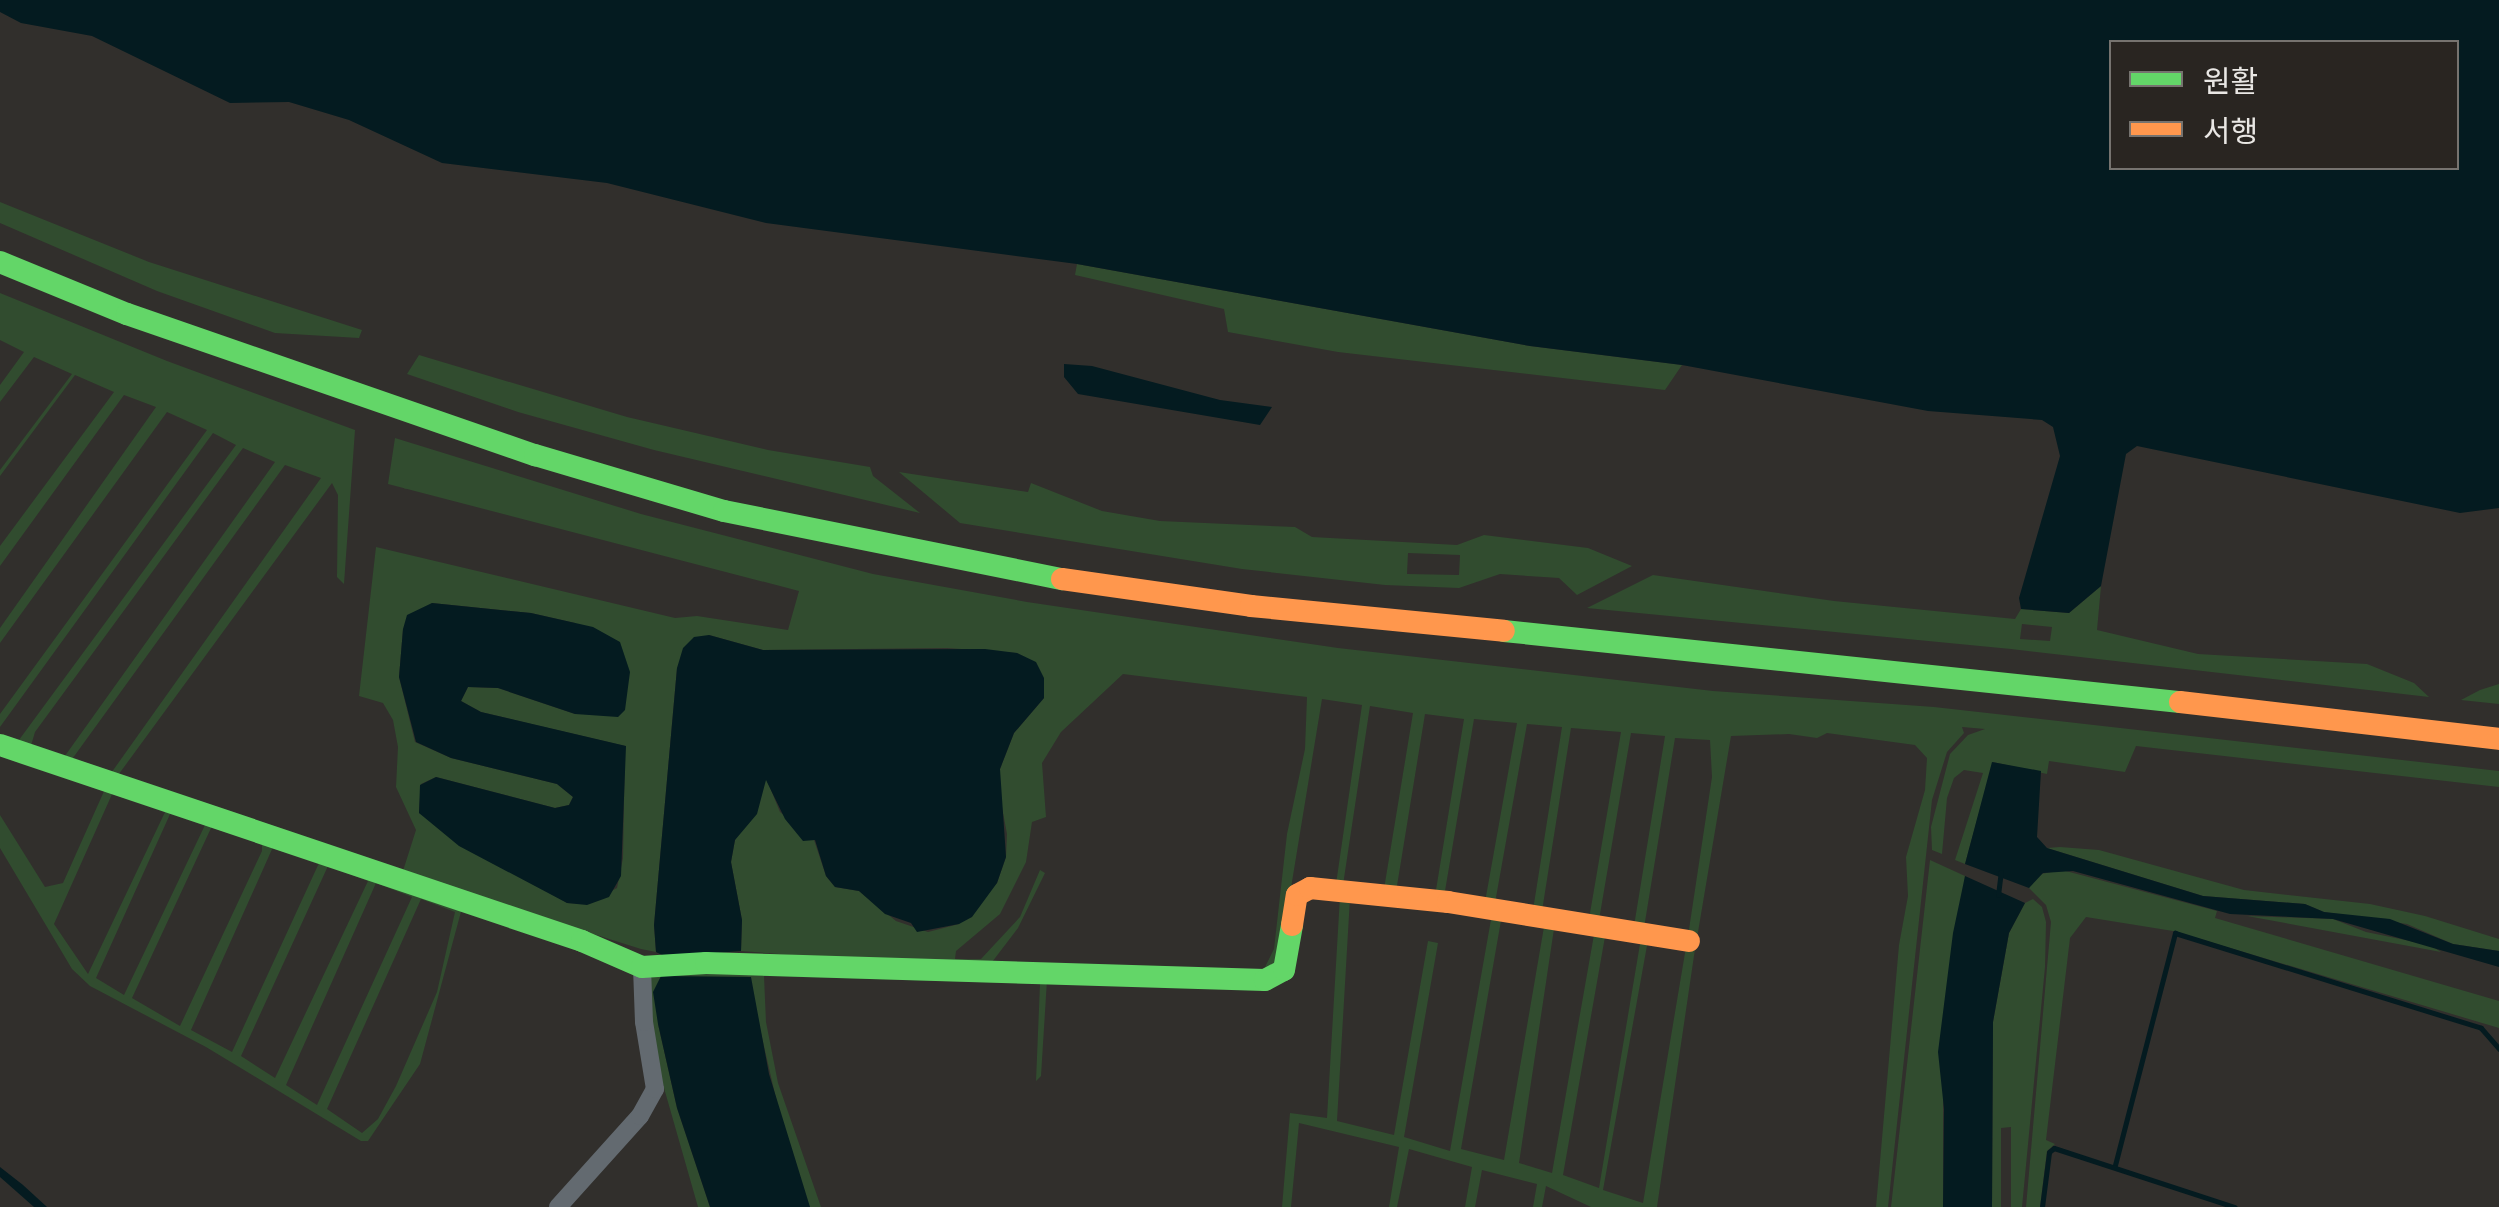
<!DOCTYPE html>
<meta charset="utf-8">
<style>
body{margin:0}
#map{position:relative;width:2499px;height:1207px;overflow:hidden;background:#312f2c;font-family:Barlow,"Noto Sans KR",sans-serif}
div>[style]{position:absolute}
.green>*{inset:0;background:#314c2f}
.water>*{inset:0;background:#041b20}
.stream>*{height:5px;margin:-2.5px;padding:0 2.5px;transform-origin:2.5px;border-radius:2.5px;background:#041b20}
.street>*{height:18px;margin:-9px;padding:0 9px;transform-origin:9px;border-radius:9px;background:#636a70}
.fast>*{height:22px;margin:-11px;padding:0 11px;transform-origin:11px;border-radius:11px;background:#63d668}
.slow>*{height:22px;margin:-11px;padding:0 11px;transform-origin:11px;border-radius:11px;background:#ff974d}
span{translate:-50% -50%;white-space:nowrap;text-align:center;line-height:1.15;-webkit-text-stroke:10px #292521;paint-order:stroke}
.legend{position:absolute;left:2109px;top:40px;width:350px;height:130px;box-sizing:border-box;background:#292521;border:2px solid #76736f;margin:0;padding:12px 18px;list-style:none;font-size:30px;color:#e9e7e4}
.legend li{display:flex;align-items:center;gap:20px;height:50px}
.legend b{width:50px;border:2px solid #76736f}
</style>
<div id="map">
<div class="green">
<div style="clip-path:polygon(0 202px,149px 262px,362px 330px,359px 338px,275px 333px,157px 291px,0 223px)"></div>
<div style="clip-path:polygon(1077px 264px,1530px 346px,1682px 365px,1665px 390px,1338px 352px,1228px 332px,1224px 309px,1075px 275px)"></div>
<div style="clip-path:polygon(0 293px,167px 361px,355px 430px,344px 584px,337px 577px,338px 495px,332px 483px,116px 778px,109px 776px,321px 478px,285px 465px,70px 762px,62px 760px,275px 462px,243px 448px,35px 732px,30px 749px,16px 744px,236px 445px,213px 433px,0 727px,0 714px,207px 430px,167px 412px,0 643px,0 628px,156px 407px,124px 395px,0 566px,0 546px,114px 392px,75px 375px,0 476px,0 470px,72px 374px,34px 357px,0 402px,0 385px,24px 352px,0 340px)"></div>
<div style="clip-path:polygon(419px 355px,627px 417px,768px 450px,870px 467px,873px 476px,920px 513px,654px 450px,518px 412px,407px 374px)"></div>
<div style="clip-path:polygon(evenodd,395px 438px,641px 514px,873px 574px,1027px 602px,1338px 648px,1713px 691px,1934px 707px,2499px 771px,2499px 787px,2136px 746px,2125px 772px,2049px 761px,2047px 774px,1993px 762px,1965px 864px,1955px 860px,1983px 773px,1964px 770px,1954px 778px,1947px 798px,1942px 854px,1932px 850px,1931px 827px,1950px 754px,1968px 735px,1985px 729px,1962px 727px,1964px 733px,1947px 752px,1932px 800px,1888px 1207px,1876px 1207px,1899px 945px,1908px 896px,1906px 857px,1925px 790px,1927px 758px,1915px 745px,1827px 733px,1817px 738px,1789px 734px,1731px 736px,1697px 938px,1688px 936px,1712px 777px,1710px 740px,1675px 738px,1644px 928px,1634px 926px,1665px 736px,1631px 733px,1599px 920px,1589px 919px,1621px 732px,1571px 728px,1542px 911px,1533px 910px,1562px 727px,1527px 724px,1495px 903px,1485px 902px,1517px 723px,1474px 719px,1444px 897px,1435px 896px,1464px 719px,1425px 714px,1396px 892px,1384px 889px,1413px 713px,1370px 706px,1343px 885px,1336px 884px,1362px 705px,1322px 699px,1279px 961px,1265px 967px,1274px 949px,1287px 834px,1305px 749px,1307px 697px,1123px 674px,1061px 732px,1042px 763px,1046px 817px,1032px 822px,1026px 862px,1000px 914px,956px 951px,955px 959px,981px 959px,1020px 917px,1040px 870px,1045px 873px,1018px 928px,986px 970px,741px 951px,742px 920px,731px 862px,735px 840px,766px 778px,780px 812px,814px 840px,826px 876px,835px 887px,859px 891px,896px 921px,928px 932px,959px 924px,997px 883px,1006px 857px,1007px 834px,998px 786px,1000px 769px,1014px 733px,1044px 698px,1036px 663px,1017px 653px,947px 648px,763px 650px,709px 635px,677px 668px,654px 925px,656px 952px,641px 949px,402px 874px,416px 830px,396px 787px,398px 747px,393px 720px,383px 703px,359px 696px,376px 547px,675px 618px,697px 616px,788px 630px,799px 591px,388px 484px,395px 438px,432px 603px,531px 613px,575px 623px,575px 714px,498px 688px,468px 687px,461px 701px,481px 712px,625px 746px,623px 858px,617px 888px,587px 904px,567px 903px,419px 813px,421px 784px,436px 777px,555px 808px,569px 805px,573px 797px,557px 784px,451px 758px,415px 742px,399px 677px,403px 629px,432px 603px)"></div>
<div style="clip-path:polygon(evenodd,899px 472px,1028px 492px,1031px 483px,1102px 511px,1160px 521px,1295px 527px,1312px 537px,1457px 545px,1484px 535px,1588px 548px,1632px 566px,1577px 595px,1559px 578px,1500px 574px,1459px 588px,1385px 585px,1242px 569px,960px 523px,899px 472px,1408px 553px,1460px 555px,1459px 575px,1407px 574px,1408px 553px)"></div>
<div style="clip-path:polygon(evenodd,1653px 575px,1834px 601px,2015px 619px,2021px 609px,2069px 613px,2101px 586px,2097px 630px,2198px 654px,2367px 664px,2414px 683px,2429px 697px,2011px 649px,1587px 608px,1653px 575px,2022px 624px,2052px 627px,2050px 641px,2020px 639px,2022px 624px)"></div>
<div style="clip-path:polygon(2499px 684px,2499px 704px,2461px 700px,2480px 690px)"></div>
<div style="clip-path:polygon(evenodd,105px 789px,462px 908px,420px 1064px,368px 1141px,361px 1141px,206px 1047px,90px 986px,72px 969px,0 848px,0 815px,45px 887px,63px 883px,105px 789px,113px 792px,166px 810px,88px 974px,54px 924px,113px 792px,105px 789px,171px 812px,205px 825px,124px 995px,96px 978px,171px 812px,105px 789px,212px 826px,262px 842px,262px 851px,180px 1026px,132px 998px,212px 826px,105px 789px,273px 847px,319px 863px,232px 1052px,191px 1030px,273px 847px,105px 789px,328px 866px,368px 881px,275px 1078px,241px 1056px,328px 866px,105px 789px,376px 883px,412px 897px,317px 1105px,286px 1085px,376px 883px,105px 789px,421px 899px,455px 912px,437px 992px,396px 1086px,378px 1119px,362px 1133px,327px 1109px,421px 899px)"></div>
<div style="clip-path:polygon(2060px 847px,2099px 850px,2244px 890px,2370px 904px,2425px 916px,2499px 939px,2499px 951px,2453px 944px,2407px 924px,2324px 912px,2305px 904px,2203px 896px,2047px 848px)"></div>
<div style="clip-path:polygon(1930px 860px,1965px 876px,1943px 1083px,1943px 1207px,1891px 1207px)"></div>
<div style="clip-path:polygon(2062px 870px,2217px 911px,2215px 918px,2499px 1001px,2499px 1028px,2173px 931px,2086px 917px,2070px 938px,2046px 1140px,2055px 1144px,2047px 1151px,2040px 1207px,2026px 1207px,2051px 922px,2046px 905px,2029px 888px,2036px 875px)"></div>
<div style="clip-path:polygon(1340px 896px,1350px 898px,1337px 1121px,1394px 1135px,1428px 941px,1438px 943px,1404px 1137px,1450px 1151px,1492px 914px,1502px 915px,1461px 1149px,1504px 1160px,1545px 921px,1555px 922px,1519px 1163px,1552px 1173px,1595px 929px,1606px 931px,1563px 1175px,1599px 1188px,1641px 938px,1648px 940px,1603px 1190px,1643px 1203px,1686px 947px,1695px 949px,1657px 1207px,1591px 1207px,1546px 1186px,1542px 1207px,1533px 1207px,1537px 1184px,1482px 1170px,1475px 1207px,1465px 1207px,1472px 1167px,1409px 1149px,1397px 1207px,1389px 1207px,1399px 1147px,1299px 1123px,1291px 1207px,1282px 1207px,1290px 1113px,1327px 1118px)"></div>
<div style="clip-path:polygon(2033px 899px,2042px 907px,2046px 922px,2045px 967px,2022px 1207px,2011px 1207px,2011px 1127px,2001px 1128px,2001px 1207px,1992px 1207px,1993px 1022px,2009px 933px,2025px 903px)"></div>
<div style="clip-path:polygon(2247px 916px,2333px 919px,2366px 932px,2430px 945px,2441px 952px)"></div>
<div style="clip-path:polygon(657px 973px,1047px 980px,1041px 1076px,1036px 1081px,1040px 984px,764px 976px,766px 1022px,778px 1083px,821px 1207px,810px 1207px,806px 1200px,781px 1120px,760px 1029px,658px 1024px,677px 1108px,710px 1207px,698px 1207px,650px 1039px,648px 980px)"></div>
</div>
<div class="water">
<div style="clip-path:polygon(evenodd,0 0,2499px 0,2499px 508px,2460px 513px,2137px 446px,2126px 454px,2101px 586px,2069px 613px,2021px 609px,2019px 598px,2060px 456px,2053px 427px,2042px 420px,1928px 411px,1682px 365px,1530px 346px,1077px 264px,766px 223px,607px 183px,442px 163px,349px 120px,289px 102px,230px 103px,92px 36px,21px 23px,0 12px,0 0,2112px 42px,2456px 42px,2456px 168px,2112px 168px,2112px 42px)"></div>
<div style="clip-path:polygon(1064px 364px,1092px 366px,1220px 400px,1272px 407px,1260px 425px,1078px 394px,1064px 377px)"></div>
<div style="clip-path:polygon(432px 603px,531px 613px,593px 627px,620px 642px,630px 672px,625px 710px,618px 717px,575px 714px,498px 688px,468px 687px,461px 701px,481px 712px,626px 746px,621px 876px,609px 897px,587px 905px,567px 903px,459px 846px,419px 813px,420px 785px,436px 777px,555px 808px,569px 805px,573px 797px,557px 784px,451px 758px,416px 742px,399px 677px,403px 629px,407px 615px)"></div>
<div style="clip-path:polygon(709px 635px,763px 650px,985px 649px,1017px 653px,1036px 662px,1044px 678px,1044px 698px,1014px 733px,1000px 769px,1006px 857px,997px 883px,972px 917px,959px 924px,917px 932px,911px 923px,885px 914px,859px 891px,835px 887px,826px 876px,815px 840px,803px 841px,785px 819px,766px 780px,757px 814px,735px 840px,731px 862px,742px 920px,741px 951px,666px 957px,656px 952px,654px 925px,677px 668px,683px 648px,694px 637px)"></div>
<div style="clip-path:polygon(1992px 762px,2041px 771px,2037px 837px,2047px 848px,2203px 896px,2305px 904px,2324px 912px,2390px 919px,2453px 944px,2499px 951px,2499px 967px,2333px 919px,2230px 914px,2073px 871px,2043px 873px,2029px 888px,1965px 864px)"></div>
<div style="clip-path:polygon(1965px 876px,2025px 903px,2009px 933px,1993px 1022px,1992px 1207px,1943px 1207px,1944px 1109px,1938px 1052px,1953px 933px)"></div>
<div style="clip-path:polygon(661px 976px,751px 977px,769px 1074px,810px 1207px,710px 1207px,677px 1108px,658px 1024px,653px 992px)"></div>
<div style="clip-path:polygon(0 1167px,23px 1185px,47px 1207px,34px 1207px,0 1177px)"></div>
</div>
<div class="stream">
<div style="left:1998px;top:895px;width:23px;rotate:-83deg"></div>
<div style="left:2115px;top:1165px;width:240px;rotate:-75.5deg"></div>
<div style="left:2175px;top:933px;width:320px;rotate:17.2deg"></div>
<div style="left:2481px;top:1028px;width:28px;rotate:49deg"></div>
<div style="left:2042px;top:1207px;width:55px;rotate:-82.7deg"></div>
<div style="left:2049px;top:1152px;width:6px;rotate:-39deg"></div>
<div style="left:2054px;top:1148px;width:190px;rotate:18.1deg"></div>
</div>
<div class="street">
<div style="left:558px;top:1207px;width:122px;rotate:-48deg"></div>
<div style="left:640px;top:1116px;width:31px;rotate:-61deg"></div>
<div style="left:655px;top:1089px;width:68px;rotate:-99.3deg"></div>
<div style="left:644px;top:1022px;width:55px;rotate:-92.1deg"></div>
</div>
<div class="fast">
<div style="left:0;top:262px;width:137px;rotate:22.3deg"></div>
<div style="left:127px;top:314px;width:432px;rotate:19.1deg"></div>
<div style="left:535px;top:455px;width:197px;rotate:16.5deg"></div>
<div style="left:724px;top:511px;width:345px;rotate:11.4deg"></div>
<div style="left:1504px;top:631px;width:680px;rotate:6deg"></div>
<div style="left:0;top:745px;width:614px;rotate:18.61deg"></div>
<div style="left:582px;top:941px;width:65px;rotate:23.4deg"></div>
<div style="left:642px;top:967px;width:64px;rotate:-3.6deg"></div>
<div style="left:706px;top:963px;width:559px;rotate:1.74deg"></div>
<div style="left:1265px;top:980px;width:21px;rotate:-28deg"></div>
<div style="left:1284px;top:970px;width:46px;rotate:-79.9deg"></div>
</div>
<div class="slow">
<div style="left:1062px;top:579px;width:191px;rotate:8.1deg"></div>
<div style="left:1251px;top:606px;width:254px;rotate:5.6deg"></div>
<div style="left:2180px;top:702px;width:321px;rotate:6.6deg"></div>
<div style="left:1292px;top:925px;width:30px;rotate:-81deg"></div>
<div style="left:1297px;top:895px;width:15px;rotate:-28deg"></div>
<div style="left:1310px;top:888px;width:139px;rotate:5.8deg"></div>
<div style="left:1448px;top:902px;width:244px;rotate:9.2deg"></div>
</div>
<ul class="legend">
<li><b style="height:12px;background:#63d668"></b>원활</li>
<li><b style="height:12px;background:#ff974d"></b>서행</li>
</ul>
</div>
